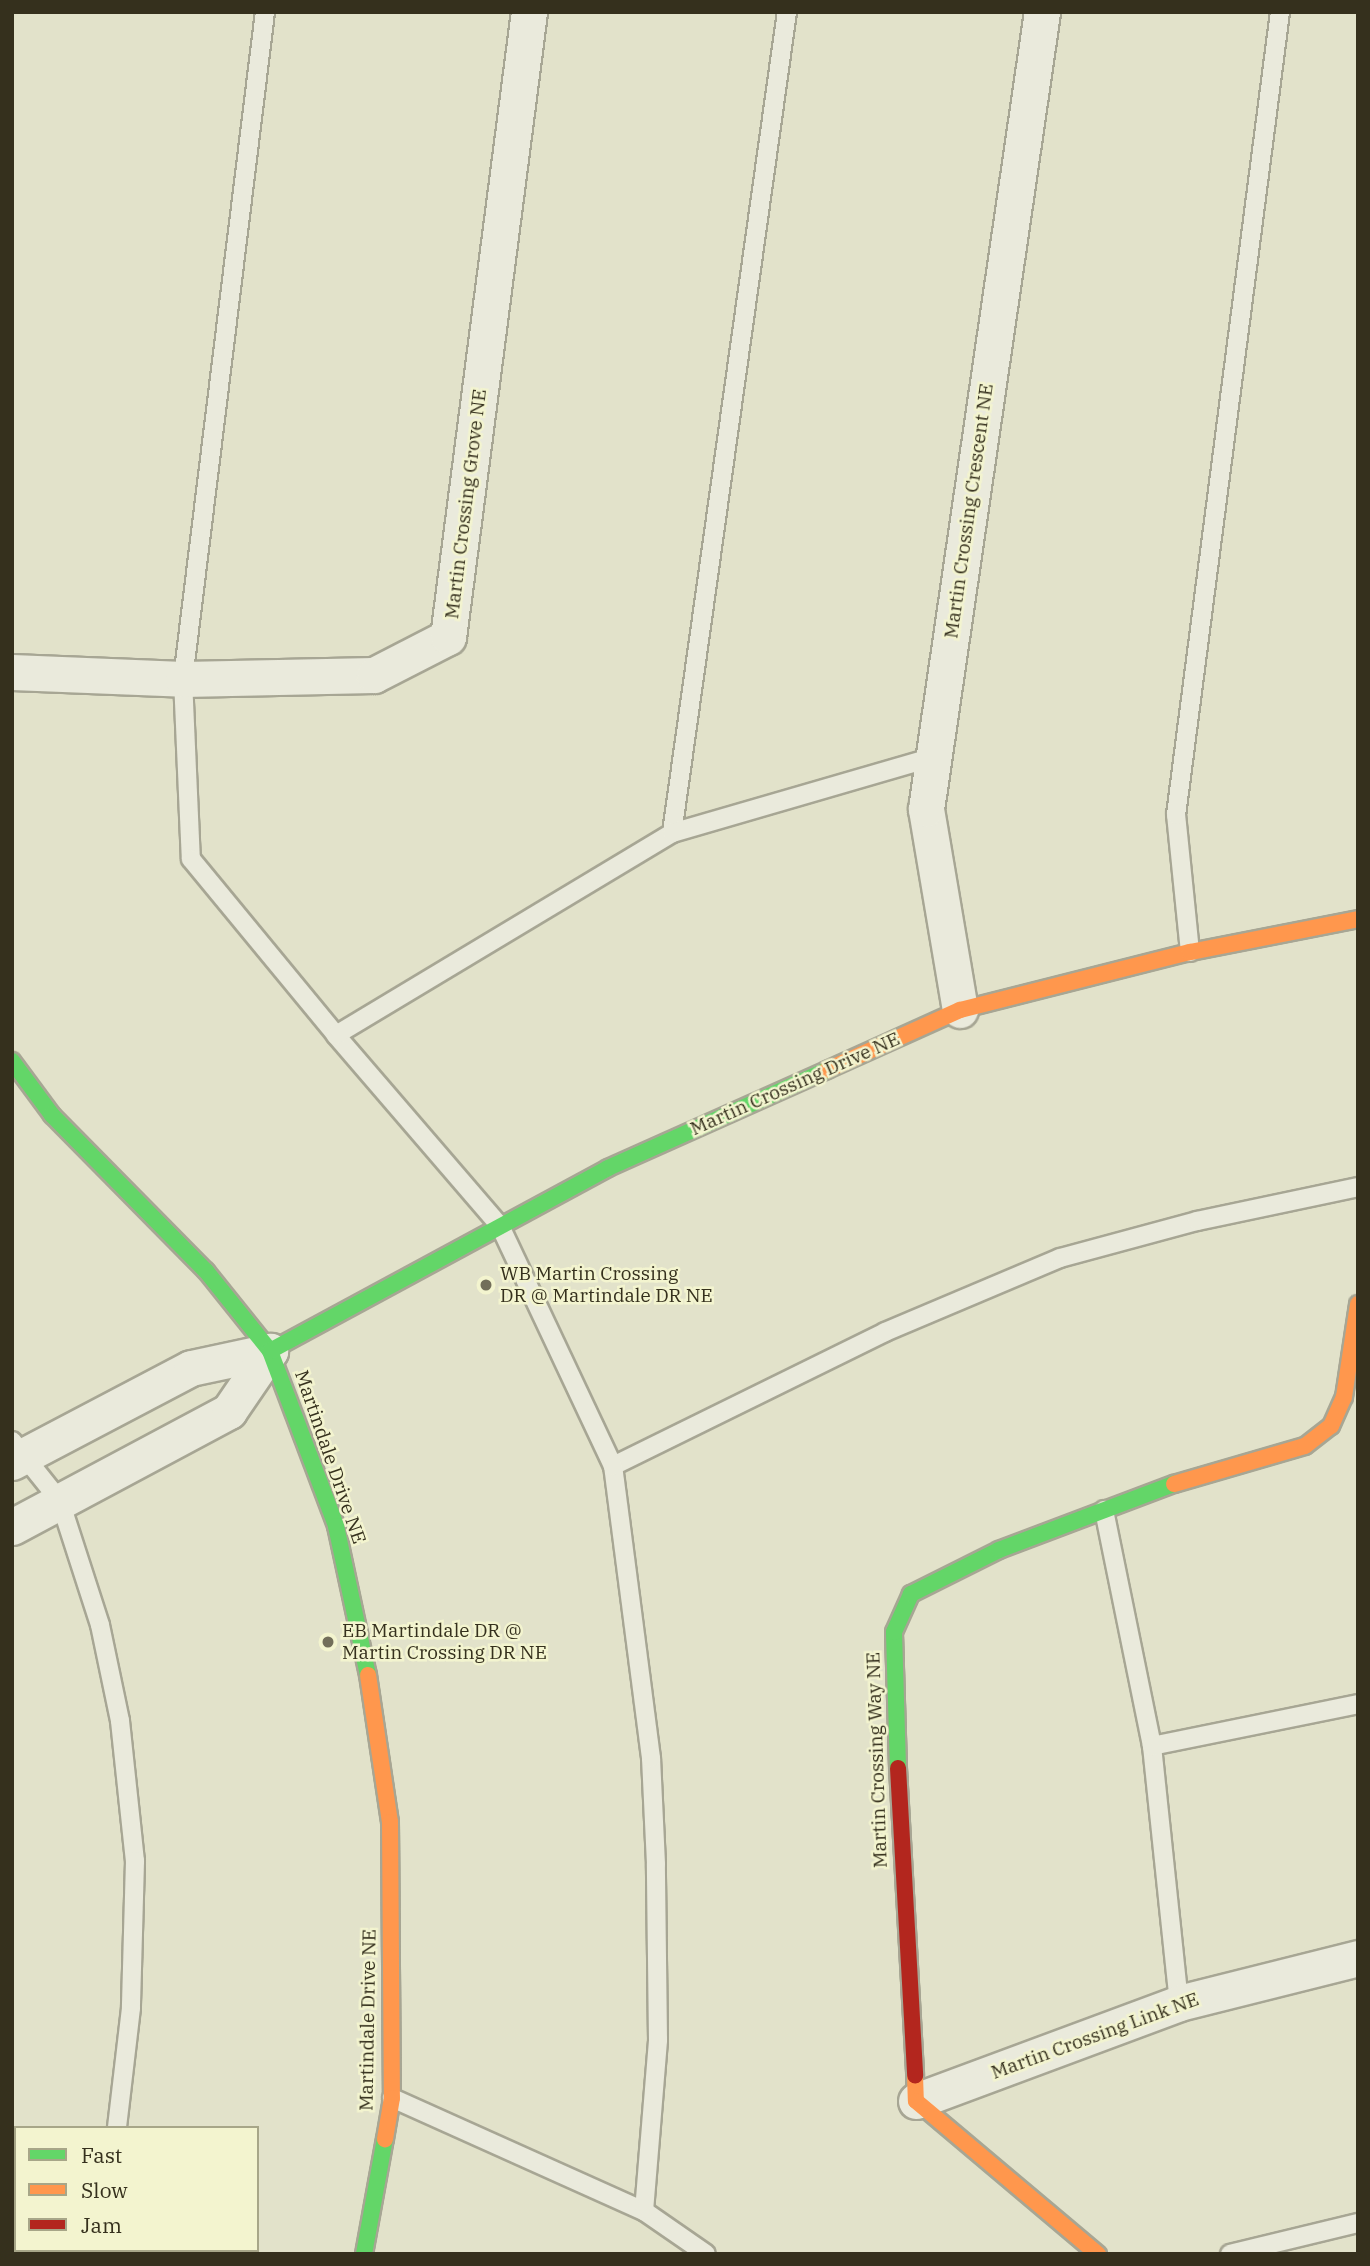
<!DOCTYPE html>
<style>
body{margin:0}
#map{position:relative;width:1370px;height:2266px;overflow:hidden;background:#e2e2ca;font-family:"IBM Plex Serif",serif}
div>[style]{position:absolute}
.roads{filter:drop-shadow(2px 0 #a7a694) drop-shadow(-2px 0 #a7a694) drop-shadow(0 2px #a7a694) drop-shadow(0 -2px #a7a694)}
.lane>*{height:18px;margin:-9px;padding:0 9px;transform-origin:9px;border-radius:9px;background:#eaeadc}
.street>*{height:35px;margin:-17.5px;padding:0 17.5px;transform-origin:17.5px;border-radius:17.5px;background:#eaeadc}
.fast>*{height:16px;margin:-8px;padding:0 8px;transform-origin:8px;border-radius:8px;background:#63d668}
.slow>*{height:16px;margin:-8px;padding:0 8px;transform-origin:8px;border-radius:8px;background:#ff974d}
.jam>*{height:16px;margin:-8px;padding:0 8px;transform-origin:8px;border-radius:8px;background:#b3261e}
.dots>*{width:19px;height:19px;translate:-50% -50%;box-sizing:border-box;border:4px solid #f3f4cf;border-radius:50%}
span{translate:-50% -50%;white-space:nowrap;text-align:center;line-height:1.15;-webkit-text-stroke:5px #f3f4cf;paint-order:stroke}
.street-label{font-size:19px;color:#35301d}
.poi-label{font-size:19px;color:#35301d}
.left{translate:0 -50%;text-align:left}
.frame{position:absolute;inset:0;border:14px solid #35301d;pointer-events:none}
.legend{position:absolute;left:14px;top:2126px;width:245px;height:126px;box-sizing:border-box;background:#f3f4cf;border:2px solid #a7a688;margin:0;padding:9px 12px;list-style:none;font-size:21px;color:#35301d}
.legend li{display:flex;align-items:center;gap:14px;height:35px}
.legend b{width:35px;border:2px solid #a7a688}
</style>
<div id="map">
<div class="roads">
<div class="lane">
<div style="left:265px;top:12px;width:672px;rotate:97.01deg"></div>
<div style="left:183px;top:679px;width:180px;rotate:87.5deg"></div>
<div style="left:191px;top:859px;width:228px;rotate:50.5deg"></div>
<div style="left:672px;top:833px;width:829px;rotate:-82.03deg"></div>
<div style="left:1190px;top:952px;width:138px;rotate:-95.8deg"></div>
<div style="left:1176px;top:815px;width:810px;rotate:-82.62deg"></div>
<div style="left:12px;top:1441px;width:77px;rotate:51.3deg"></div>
<div style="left:60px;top:1501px;width:130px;rotate:72.1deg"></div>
<div style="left:100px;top:1625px;width:98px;rotate:78.2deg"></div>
<div style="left:120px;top:1721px;width:141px;rotate:83.9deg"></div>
<div style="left:135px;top:1861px;width:147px;rotate:91.6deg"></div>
<div style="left:131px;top:2008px;width:121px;rotate:96.7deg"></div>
<div style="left:613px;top:1466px;width:303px;rotate:-26.2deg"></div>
<div style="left:885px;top:1332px;width:190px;rotate:-22.9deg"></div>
<div style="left:1060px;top:1258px;width:142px;rotate:-15.1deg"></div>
<div style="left:1197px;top:1221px;width:165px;rotate:-11.9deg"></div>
<div style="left:1104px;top:1510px;width:241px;rotate:78.5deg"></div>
<div style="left:1152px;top:1746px;width:258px;rotate:84deg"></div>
<div style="left:1152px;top:1746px;width:210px;rotate:-11.5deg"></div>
<div style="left:392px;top:2098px;width:276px;rotate:24.2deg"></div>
<div style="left:644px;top:2211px;width:75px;rotate:34.7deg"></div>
<div style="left:644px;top:2211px;width:172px;rotate:-85.3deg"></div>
<div style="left:658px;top:2040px;width:176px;rotate:-90.7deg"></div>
<div style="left:656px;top:1864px;width:106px;rotate:-92.7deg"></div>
<div style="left:651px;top:1758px;width:294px;rotate:-97.4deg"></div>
<div style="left:613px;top:1466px;width:265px;rotate:-115.2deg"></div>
<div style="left:500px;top:1226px;width:252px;rotate:-130.7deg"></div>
<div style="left:336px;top:1035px;width:392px;rotate:-31deg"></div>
<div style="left:672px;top:833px;width:273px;rotate:-16.2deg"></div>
<div style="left:93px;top:2254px;width:4px;rotate:-76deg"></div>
<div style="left:1230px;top:2254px;width:132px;rotate:-13.6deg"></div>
</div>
<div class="street">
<div style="left:12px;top:672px;width:171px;rotate:2.3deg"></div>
<div style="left:183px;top:679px;width:191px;rotate:-1.2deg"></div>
<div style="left:374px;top:675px;width:83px;rotate:-27.2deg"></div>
<div style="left:448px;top:637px;width:630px;rotate:-82.62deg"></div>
<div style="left:960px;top:1010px;width:204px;rotate:-99.6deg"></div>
<div style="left:926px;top:809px;width:805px;rotate:-81.72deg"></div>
<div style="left:12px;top:1462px;width:202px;rotate:-27.7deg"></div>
<div style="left:191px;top:1368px;width:81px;rotate:-12.1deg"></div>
<div style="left:12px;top:1527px;width:246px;rotate:-28.1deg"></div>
<div style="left:229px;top:1411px;width:73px;rotate:-55.7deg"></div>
<div style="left:916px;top:2101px;width:281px;rotate:-20.4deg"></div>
<div style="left:1179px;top:2003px;width:185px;rotate:-14.1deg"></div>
</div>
<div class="fast">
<div style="left:12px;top:1061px;width:67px;rotate:53.5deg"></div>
<div style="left:52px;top:1115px;width:219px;rotate:45.4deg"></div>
<div style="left:206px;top:1271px;width:102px;rotate:51.3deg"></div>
<div style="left:270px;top:1351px;width:187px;rotate:69.3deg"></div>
<div style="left:336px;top:1526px;width:152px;rotate:77.9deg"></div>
<div style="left:270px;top:1351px;width:384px;rotate:-28.4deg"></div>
<div style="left:608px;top:1168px;width:240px;rotate:-24.1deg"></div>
<div style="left:898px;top:1768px;width:136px;rotate:-91.7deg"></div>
<div style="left:894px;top:1632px;width:42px;rotate:-65.9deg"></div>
<div style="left:911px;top:1594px;width:98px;rotate:-26.6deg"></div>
<div style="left:999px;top:1550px;width:187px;rotate:-20.7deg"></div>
<div style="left:364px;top:2254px;width:117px;rotate:-79.7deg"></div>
</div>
<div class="slow">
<div style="left:827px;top:1070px;width:146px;rotate:-24.3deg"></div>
<div style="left:960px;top:1010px;width:237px;rotate:-14.2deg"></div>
<div style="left:1190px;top:952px;width:171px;rotate:-11.1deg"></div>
<div style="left:1174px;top:1484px;width:136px;rotate:-16.2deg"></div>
<div style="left:1305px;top:1446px;width:33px;rotate:-38deg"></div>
<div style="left:1331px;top:1426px;width:32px;rotate:-66deg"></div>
<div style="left:1344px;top:1397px;width:94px;rotate:-81.4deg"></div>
<div style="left:368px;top:1675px;width:149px;rotate:81.5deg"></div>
<div style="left:390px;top:1822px;width:276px;rotate:89.6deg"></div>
<div style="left:392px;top:2098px;width:42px;rotate:99.7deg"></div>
<div style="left:915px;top:2076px;width:25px;rotate:88deg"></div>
<div style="left:916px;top:2101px;width:238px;rotate:40.1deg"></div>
</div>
<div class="jam">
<div style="left:898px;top:1768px;width:308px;rotate:86.8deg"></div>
</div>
</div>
<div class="dots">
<div style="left:486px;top:1285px;background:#726e5a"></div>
<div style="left:328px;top:1642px;background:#726e5a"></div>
</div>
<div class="street-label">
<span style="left:466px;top:504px;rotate:-83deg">Martin Crossing Grove NE</span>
<span style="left:969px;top:511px;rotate:-82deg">Martin Crossing Crescent NE</span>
<span style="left:795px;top:1084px;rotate:-24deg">Martin Crossing Drive NE</span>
<span style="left:330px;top:1457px;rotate:71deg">Martindale Drive NE</span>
<span style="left:877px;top:1760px;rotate:-92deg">Martin Crossing Way NE</span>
<span style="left:368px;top:2020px;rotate:-89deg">Martindale Drive NE</span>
<span style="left:1095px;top:2036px;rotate:-20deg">Martin Crossing Link NE</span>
</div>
<div class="poi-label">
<span class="left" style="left:500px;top:1285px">WB Martin Crossing<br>DR @ Martindale DR NE</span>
<span class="left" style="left:342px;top:1642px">EB Martindale DR @<br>Martin Crossing DR NE</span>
</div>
<div class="frame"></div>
<ul class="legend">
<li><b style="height:9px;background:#63d668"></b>Fast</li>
<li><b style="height:9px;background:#ff974d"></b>Slow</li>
<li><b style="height:9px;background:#b3261e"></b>Jam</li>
</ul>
</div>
